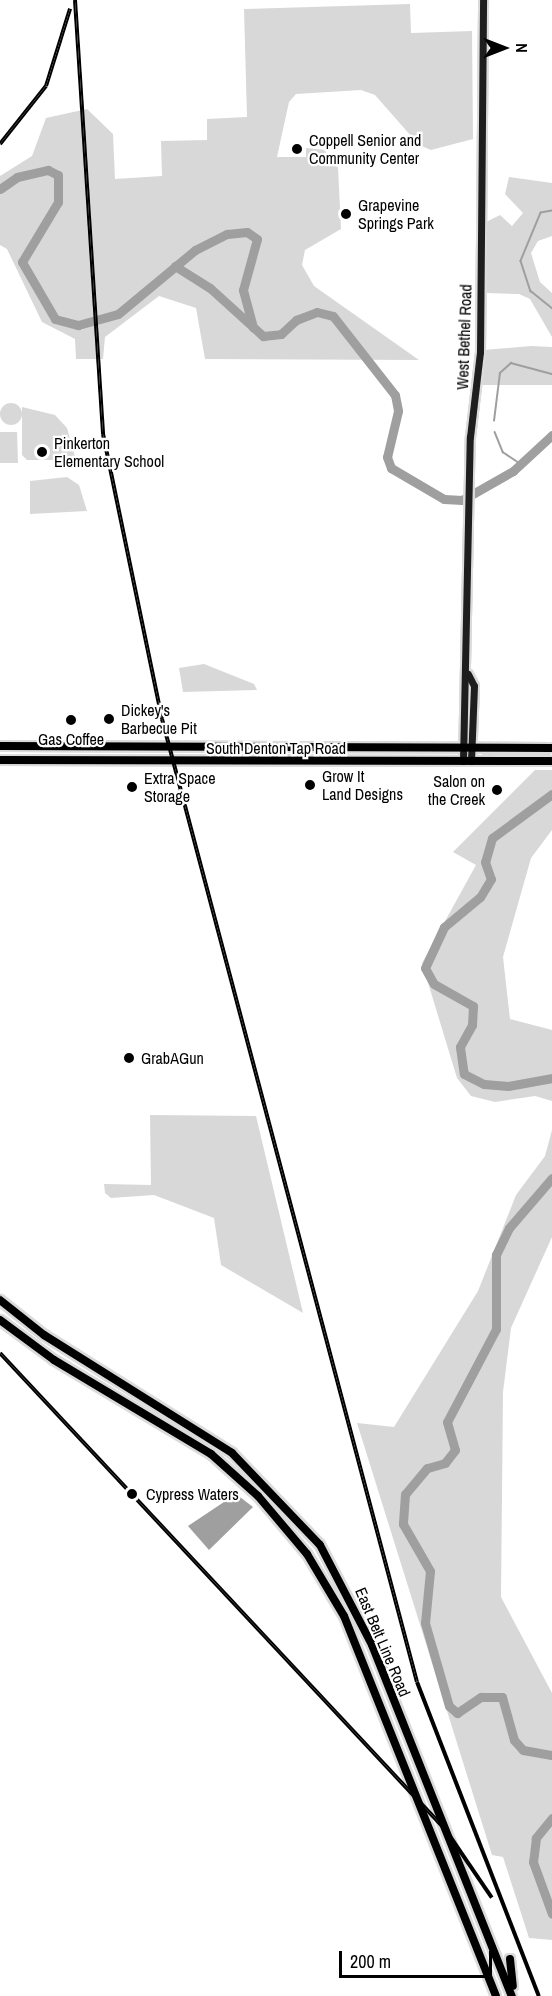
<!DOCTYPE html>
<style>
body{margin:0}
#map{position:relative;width:552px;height:1996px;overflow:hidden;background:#fff;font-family:"Archivo Narrow",sans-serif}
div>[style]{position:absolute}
.green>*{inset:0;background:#d8d8d8}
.round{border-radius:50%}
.water>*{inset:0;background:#9f9f9f}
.stream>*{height:1.5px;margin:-0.75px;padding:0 0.75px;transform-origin:0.75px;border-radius:0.75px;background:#9f9f9f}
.river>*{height:9px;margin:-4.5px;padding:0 4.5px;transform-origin:4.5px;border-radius:4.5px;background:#9f9f9f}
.roads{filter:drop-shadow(2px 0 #dbdbdb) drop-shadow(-2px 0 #dbdbdb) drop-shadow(0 2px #dbdbdb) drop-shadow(0 -2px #dbdbdb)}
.secondary>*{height:7px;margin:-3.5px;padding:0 3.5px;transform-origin:3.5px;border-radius:3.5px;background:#1e1e1e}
.primary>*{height:8px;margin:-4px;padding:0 4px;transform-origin:4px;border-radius:4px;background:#000}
.rail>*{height:4px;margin-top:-2px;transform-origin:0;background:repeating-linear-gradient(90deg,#fff 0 4.5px,#000 0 9px);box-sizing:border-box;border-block:2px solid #000}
.dots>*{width:16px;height:16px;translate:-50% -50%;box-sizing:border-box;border:3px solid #fff;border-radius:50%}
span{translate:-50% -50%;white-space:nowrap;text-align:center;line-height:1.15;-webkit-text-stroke:4.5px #fff;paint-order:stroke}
.poi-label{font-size:16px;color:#000}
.left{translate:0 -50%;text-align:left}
.right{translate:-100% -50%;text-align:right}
.street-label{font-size:16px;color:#000}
.north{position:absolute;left:474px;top:18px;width:60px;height:60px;-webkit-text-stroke:4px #fff;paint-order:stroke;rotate:90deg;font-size:16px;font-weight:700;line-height:24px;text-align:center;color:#000}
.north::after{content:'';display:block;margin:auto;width:21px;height:27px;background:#000;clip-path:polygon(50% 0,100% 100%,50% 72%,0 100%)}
.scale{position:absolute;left:339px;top:1951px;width:153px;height:27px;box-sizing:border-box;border:3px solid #000;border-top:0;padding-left:8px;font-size:18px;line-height:21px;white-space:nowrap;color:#000;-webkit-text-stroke:4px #fff;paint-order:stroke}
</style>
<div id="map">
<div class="green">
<div style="clip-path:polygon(410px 4px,411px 33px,472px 31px,473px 139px,431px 150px,419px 145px,375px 95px,361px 90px,296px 94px,289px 102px,277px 157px,306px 157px,306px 148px,326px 150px,326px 162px,338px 167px,341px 229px,305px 250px,302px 265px,314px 286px,419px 360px,205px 359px,196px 308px,159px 296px,105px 337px,103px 359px,76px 359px,75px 339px,42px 322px,7px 249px,0 245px,0 176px,32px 156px,46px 118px,87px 109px,113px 134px,115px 179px,162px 176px,161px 141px,207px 140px,207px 119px,247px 117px,244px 9px)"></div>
<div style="clip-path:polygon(509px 177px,552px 183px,552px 236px,538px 241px,531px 253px,540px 282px,552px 293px,552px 337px,530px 299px,519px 294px,486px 293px,486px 222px,500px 215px,512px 226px,523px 213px,505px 194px)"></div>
<div style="clip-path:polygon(531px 346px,552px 347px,552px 385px,482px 385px,484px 350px)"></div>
<div class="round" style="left:0;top:403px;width:22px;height:22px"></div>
<div style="clip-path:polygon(22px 407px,55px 415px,67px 428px,76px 460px,27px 460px,22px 455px)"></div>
<div style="clip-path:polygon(0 432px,17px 432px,18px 463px,0 463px)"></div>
<div style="clip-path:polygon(67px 477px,79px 485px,87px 511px,30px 514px,30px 481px)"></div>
<div style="clip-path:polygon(204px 664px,254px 684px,257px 690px,183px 692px,179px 668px)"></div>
<div style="clip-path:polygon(552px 751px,550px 756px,482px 757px,482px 753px)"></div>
<div style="clip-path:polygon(535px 770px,552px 770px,552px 830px,531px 858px,503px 957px,510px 1019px,552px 1030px,552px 1101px,535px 1096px,495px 1102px,471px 1096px,457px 1078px,422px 963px,476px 865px,453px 852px)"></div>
<div style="clip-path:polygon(150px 1115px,256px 1116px,303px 1313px,221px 1265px,214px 1218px,154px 1195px,111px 1198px,105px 1193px,104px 1184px,151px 1185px)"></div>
<div style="clip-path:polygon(552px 1130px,552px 1237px,511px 1328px,503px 1392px,501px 1597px,552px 1693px,552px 1940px,529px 1938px,503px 1857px,492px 1855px,357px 1423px,394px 1427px,478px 1291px,516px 1195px,545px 1156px)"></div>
</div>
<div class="water">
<div style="clip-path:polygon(236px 1494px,253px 1507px,209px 1550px,188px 1526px)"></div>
</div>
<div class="stream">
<div style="left:552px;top:211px;width:11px;rotate:170deg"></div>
<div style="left:541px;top:213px;width:52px;rotate:112.6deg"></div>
<div style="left:521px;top:261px;width:32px;rotate:72deg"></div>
<div style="left:531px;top:291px;width:27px;rotate:39deg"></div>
<div style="left:494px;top:421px;width:48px;rotate:-82.9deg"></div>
<div style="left:500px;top:373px;width:15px;rotate:-42deg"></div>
<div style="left:511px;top:363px;width:42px;rotate:15deg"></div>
<div style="left:495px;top:432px;width:22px;rotate:68deg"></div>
<div style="left:503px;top:452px;width:22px;rotate:34deg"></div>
</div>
<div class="river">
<div style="left:0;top:189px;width:21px;rotate:-35deg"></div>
<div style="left:17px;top:177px;width:32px;rotate:-13deg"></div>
<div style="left:48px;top:170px;width:11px;rotate:27deg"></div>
<div style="left:58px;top:175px;width:27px;rotate:90deg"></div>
<div style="left:58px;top:202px;width:70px;rotate:121deg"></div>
<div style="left:22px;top:262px;width:66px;rotate:59.9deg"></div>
<div style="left:55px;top:319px;width:24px;rotate:15deg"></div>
<div style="left:78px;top:325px;width:41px;rotate:-15.4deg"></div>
<div style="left:118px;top:314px;width:100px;rotate:-39.7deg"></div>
<div style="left:195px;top:250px;width:36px;rotate:-27deg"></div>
<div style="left:227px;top:234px;width:20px;rotate:-6deg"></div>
<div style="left:247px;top:232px;width:12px;rotate:35deg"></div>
<div style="left:257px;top:239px;width:53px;rotate:105.4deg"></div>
<div style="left:243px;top:290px;width:39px;rotate:75deg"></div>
<div style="left:175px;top:266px;width:41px;rotate:32.2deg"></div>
<div style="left:210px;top:288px;width:72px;rotate:42.2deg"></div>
<div style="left:263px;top:336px;width:18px;rotate:-6deg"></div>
<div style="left:281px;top:334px;width:21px;rotate:-43deg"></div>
<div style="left:296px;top:320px;width:22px;rotate:-21deg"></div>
<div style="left:317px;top:312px;width:16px;rotate:14deg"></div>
<div style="left:333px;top:316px;width:100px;rotate:51.9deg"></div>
<div style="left:395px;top:395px;width:16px;rotate:79deg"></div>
<div style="left:398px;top:411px;width:47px;rotate:103.4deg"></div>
<div style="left:387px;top:457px;width:12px;rotate:70deg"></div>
<div style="left:391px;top:468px;width:61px;rotate:30.3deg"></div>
<div style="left:444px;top:499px;width:18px;rotate:3deg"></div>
<div style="left:462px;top:500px;width:59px;rotate:-29.6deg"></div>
<div style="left:513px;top:471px;width:53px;rotate:-42.7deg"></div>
<div style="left:552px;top:794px;width:74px;rotate:143.7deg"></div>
<div style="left:492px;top:838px;width:25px;rotate:106deg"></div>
<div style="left:485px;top:862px;width:18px;rotate:71deg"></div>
<div style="left:491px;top:879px;width:21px;rotate:121deg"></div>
<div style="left:480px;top:897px;width:47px;rotate:140.2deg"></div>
<div style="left:444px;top:927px;width:45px;rotate:114.9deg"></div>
<div style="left:425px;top:968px;width:18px;rotate:61deg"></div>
<div style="left:434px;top:984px;width:45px;rotate:29.4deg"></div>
<div style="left:473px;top:1006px;width:19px;rotate:93deg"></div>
<div style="left:472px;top:1025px;width:25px;rotate:119deg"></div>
<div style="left:460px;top:1047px;width:27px;rotate:82deg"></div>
<div style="left:464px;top:1074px;width:22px;rotate:27deg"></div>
<div style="left:484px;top:1084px;width:24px;rotate:5deg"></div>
<div style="left:508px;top:1086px;width:45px;rotate:-10.3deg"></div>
<div style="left:552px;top:1178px;width:66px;rotate:130.7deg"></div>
<div style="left:509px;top:1228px;width:30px;rotate:116deg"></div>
<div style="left:496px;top:1255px;width:74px;rotate:90deg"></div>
<div style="left:496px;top:1329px;width:105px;rotate:117.8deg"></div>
<div style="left:447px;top:1422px;width:29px;rotate:74deg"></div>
<div style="left:455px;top:1450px;width:16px;rotate:128deg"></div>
<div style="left:445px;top:1463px;width:19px;rotate:164deg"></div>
<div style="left:427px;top:1468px;width:34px;rotate:130deg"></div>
<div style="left:405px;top:1494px;width:30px;rotate:94deg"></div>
<div style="left:403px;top:1524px;width:54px;rotate:60.1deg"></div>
<div style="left:430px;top:1571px;width:52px;rotate:95.5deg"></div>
<div style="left:425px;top:1623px;width:86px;rotate:73.9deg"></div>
<div style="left:449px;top:1706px;width:11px;rotate:41deg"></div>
<div style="left:457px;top:1713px;width:29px;rotate:-34deg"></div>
<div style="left:481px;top:1697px;width:21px"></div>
<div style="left:502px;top:1697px;width:45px;rotate:74.4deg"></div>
<div style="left:514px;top:1740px;width:13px;rotate:48deg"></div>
<div style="left:523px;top:1750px;width:29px;rotate:10deg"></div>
<div style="left:552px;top:1818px;width:26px;rotate:129deg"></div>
<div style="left:536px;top:1838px;width:24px;rotate:97deg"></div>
<div style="left:533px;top:1862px;width:55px;rotate:69.9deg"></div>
</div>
<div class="roads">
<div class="secondary">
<div style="left:468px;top:674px;width:13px;rotate:63deg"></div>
<div style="left:474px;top:686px;width:75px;rotate:92.3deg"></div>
<div style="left:463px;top:761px;width:324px;rotate:-88.8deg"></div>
<div style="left:470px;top:437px;width:86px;rotate:-83.3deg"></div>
<div style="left:480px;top:352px;width:352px;rotate:-89.5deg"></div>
</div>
<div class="primary">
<div style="left:0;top:746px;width:552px;rotate:0.21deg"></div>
<div style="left:0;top:760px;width:552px;rotate:0.1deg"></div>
<div style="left:0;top:1300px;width:56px;rotate:38.5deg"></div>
<div style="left:44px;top:1335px;width:222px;rotate:32.1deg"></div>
<div style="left:232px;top:1453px;width:127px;rotate:46.3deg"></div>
<div style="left:320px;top:1545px;width:113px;rotate:62.5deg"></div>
<div style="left:372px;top:1645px;width:378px;rotate:68.3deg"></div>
<div style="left:0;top:1320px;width:67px;rotate:36.5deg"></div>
<div style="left:54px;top:1360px;width:183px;rotate:30.9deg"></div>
<div style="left:211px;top:1454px;width:63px;rotate:41.8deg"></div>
<div style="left:258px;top:1496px;width:76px;rotate:49.8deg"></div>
<div style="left:307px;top:1554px;width:72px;rotate:59.2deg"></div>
<div style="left:344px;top:1616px;width:409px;rotate:68.2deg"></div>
<div style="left:510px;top:1959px;width:27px;rotate:84deg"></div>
</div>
</div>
<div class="rail">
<div style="left:75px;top:0;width:435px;rotate:86.3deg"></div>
<div style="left:103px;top:434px;width:291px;rotate:78.3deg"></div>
<div style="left:162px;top:719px;width:996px;rotate:75.17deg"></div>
<div style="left:417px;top:1682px;width:337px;rotate:68.8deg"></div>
<div style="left:0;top:144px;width:74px;rotate:-51.6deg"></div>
<div style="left:46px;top:86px;width:81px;rotate:-72.7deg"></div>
<div style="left:0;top:1353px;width:652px;rotate:46.93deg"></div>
<div style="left:445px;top:1829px;width:83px;rotate:55.7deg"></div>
</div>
<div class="dots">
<div style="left:297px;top:149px;background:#000"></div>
<div style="left:346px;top:214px;background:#000"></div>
<div style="left:42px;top:452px;background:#000"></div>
<div style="left:109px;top:719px;background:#000"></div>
<div style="left:71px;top:720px;background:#000"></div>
<div style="left:310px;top:785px;background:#000"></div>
<div style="left:132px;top:787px;background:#000"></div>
<div style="left:497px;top:790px;background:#000"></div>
<div style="left:129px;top:1058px;background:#000"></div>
<div style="left:132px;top:1494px;background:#000"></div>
</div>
<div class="poi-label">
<span class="left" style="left:309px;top:149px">Coppell Senior and<br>Community Center</span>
<span class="left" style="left:358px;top:214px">Grapevine<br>Springs Park</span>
<span class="left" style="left:54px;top:452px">Pinkerton<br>Elementary School</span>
<span class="left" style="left:121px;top:719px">Dickey's<br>Barbecue Pit</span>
<span style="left:71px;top:739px">Gas Coffee</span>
<span class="left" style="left:322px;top:785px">Grow It<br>Land Designs</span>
<span class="left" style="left:144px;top:787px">Extra Space<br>Storage</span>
<span class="right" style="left:485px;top:790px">Salon on<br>the Creek</span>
<span class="left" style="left:141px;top:1058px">GrabAGun</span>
<span class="left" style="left:146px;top:1494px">Cypress Waters</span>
</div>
<div class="street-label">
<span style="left:464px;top:337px;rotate:-88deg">West Bethel Road</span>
<span style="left:276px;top:748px">South Denton Tap Road</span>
<span style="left:383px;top:1642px;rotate:67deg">East Belt Line Road</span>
</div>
<div class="north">N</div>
<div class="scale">200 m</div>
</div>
